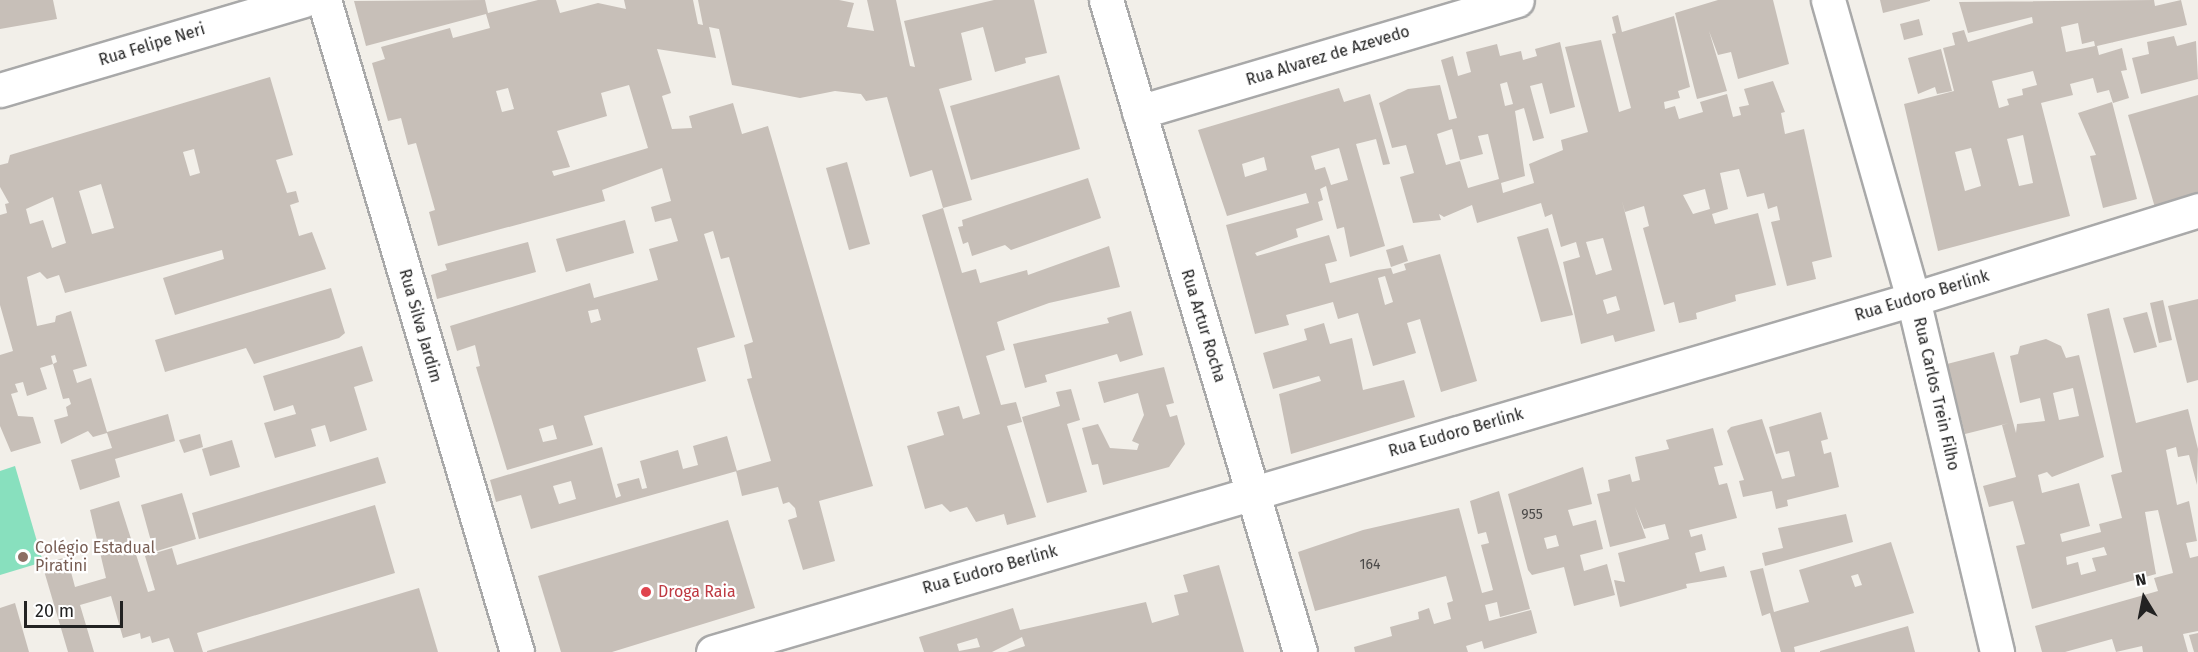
<!DOCTYPE html>
<meta charset="utf-8">
<style>
body{margin:0}
#map{position:relative;width:2198px;height:652px;overflow:hidden;background:#f2efe9;font-family:"Fira Sans",sans-serif}
div>[style]{position:absolute}
.pitch>*{inset:0;background:#88e0be}
.building>*{inset:0;background:#c7bfb8}
.roads{filter:drop-shadow(2px 0 #a9a9a9) drop-shadow(-2px 0 #a9a9a9) drop-shadow(0 2px #a9a9a9) drop-shadow(0 -2px #a9a9a9)}
.minor>*{height:33px;margin:-16.5px;padding:0 16.5px;transform-origin:16.5px;border-radius:16.5px;background:#fff}
.dots>*{width:16px;height:16px;translate:-50% -50%;box-sizing:border-box;border:3px solid #fff;border-radius:50%}
span{translate:-50% -50%;white-space:nowrap;text-align:center;line-height:1.15;-webkit-text-stroke:4.5px #fff;paint-order:stroke}
.number-label{font-size:14px;color:#4b4948}
.number-label span{-webkit-text-stroke-width:0}
.street-label{font-size:16px;color:#222}
.education-label{font-size:16px;color:#785e54}
.left{translate:0 -50%;text-align:left}
.health-label{font-size:16px;color:#be3a42}
.north{position:absolute;left:2114px;top:568px;width:60px;height:60px;-webkit-text-stroke:4px #fff;paint-order:stroke;rotate:350deg;font-size:16px;font-weight:700;line-height:24px;text-align:center;color:#222}
.north::after{content:'';display:block;margin:auto;width:21px;height:27px;background:#222;clip-path:polygon(50% 0,100% 100%,50% 72%,0 100%)}
.scale{position:absolute;left:24px;top:601px;width:99px;height:27px;box-sizing:border-box;border:3px solid #222;border-top:0;padding-left:8px;font-size:18px;line-height:21px;white-space:nowrap;color:#222;-webkit-text-stroke:4px #fff;paint-order:stroke}
</style>
<div id="map">
<div class="pitch">
<div style="clip-path:polygon(15px 466px,43px 562px,0 575px,0 471px)"></div>
</div>
<div class="building">
<div style="clip-path:polygon(0 0,53px 0,57px 19px,0 29px)"></div>
<div style="clip-path:polygon(evenodd,485px 0,488px 13px,538px 0,556px 0,560px 13px,598px 3px,626px 9px,624px 0,693px 0,698px 24px,703px 25px,698px 0,839px 0,854px 3px,847px 27px,874px 31px,867px 0,896px 0,910px 66px,915px 67px,904px 21px,994px 0,1034px 0,1047px 53px,1025px 58px,1026px 63px,995px 72px,983px 27px,961px 33px,972px 80px,939px 89px,972px 200px,943px 208px,932px 170px,910px 177px,887px 97px,866px 101px,861px 94px,835px 91px,800px 98px,732px 85px,719px 29px,709px 27px,716px 58px,657px 49px,671px 93px,662px 96px,672px 129px,692px 128px,689px 116px,733px 103px,742px 134px,768px 126px,873px 486px,819px 501px,835px 561px,803px 570px,788px 520px,797px 517px,795px 508px,789px 502px,783px 504px,778px 487px,742px 496px,736px 471px,771px 461px,747px 379px,752px 378px,744px 345px,753px 342px,729px 257px,721px 259px,713px 231px,704px 234px,735px 337px,697px 348px,706px 381px,584px 416px,593px 445px,507px 470px,476px 367px,480px 366px,475px 345px,457px 351px,450px 326px,590px 283px,594px 298px,658px 280px,649px 249px,678px 241px,671px 218px,655px 222px,651px 207px,671px 201px,662px 168px,602px 190px,605px 201px,438px 246px,429px 212px,435px 210px,416px 143px,408px 145px,401px 118px,388px 121px,372px 63px,385px 59px,381px 47px,450px 28px,453px 38px,490px 28px,486px 14px,366px 46px,354px 1px,485px 0,629px 85px,648px 148px,554px 176px,552px 171px,570px 167px,557px 131px,607px 116px,601px 93px,629px 85px,485px 0,508px 88px,514px 109px,502px 112px,496px 91px,508px 88px,485px 0,598px 309px,601px 320px,591px 323px,588px 311px,598px 309px,485px 0,553px 425px,557px 439px,543px 442px,539px 429px,553px 425px)"></div>
<div style="clip-path:polygon(1718px 0,1773px 0,1789px 64px,1738px 79px,1731px 52px,1718px 55px,1709px 31px,1727px 91px,1697px 99px,1675px 13px)"></div>
<div style="clip-path:polygon(1880px 0,1930px 0,1930px 1px,1883px 13px)"></div>
<div style="clip-path:polygon(evenodd,2154px 0,2155px 6px,2181px 0,2187px 25px,2097px 46px,2099px 55px,2122px 48px,2127px 70px,2121px 71px,2129px 98px,2113px 103px,2109px 90px,2097px 93px,2093px 78px,2070px 84px,2073px 95px,2041px 103px,2070px 216px,1938px 251px,1904px 104px,1954px 91px,1943px 48px,1955px 45px,1952px 33px,1964px 30px,1968px 42px,2033px 23px,2032px 17px,1968px 33px,1959px 2px,2154px 0,2078px 23px,2082px 44px,2094px 41px,2095px 46px,2066px 52px,2061px 27px,2078px 23px,2154px 0,2033px 71px,2037px 85px,2022px 89px,2023px 95px,2007px 99px,2009px 105px,1999px 108px,1992px 81px,2033px 71px,2154px 0,2023px 135px,2033px 183px,2019px 186px,2007px 139px,2023px 135px,2154px 0,1971px 148px,1981px 186px,1965px 191px,1955px 152px,1971px 148px)"></div>
<div style="clip-path:polygon(evenodd,1618px 15px,1622px 32px,1674px 16px,1690px 87px,1678px 91px,1680px 98px,1664px 102px,1665px 109px,1675px 106px,1679px 119px,1703px 112px,1700px 102px,1727px 94px,1733px 117px,1741px 115px,1739px 107px,1749px 105px,1744px 89px,1773px 81px,1785px 112px,1781px 113px,1785px 134px,1804px 129px,1832px 257px,1812px 262px,1816px 279px,1787px 286px,1771px 222px,1780px 220px,1777px 206px,1768px 209px,1764px 193px,1747px 197px,1739px 169px,1720px 173px,1728px 209px,1712px 214px,1715px 224px,1758px 213px,1776px 285px,1735px 295px,1736px 301px,1696px 313px,1697px 319px,1679px 323px,1674px 302px,1664px 305px,1643px 228px,1649px 226px,1644px 206px,1625px 212px,1622px 201px,1655px 331px,1615px 342px,1613px 335px,1581px 344px,1563px 262px,1580px 257px,1576px 242px,1561px 247px,1552px 214px,1545px 217px,1541px 203px,1477px 223px,1472px 205px,1444px 217px,1439px 214px,1441px 220px,1413px 223px,1400px 177px,1414px 173px,1406px 145px,1392px 148px,1379px 103px,1408px 89px,1440px 85px,1449px 120px,1457px 118px,1441px 60px,1453px 56px,1458px 76px,1471px 72px,1466px 52px,1497px 44px,1500px 56px,1521px 51px,1523px 60px,1537px 56px,1535px 49px,1560px 42px,1575px 107px,1550px 114px,1542px 83px,1530px 86px,1544px 138px,1533px 141px,1524px 108px,1515px 111px,1525px 176px,1501px 183px,1503px 193px,1534px 183px,1529px 164px,1563px 150px,1561px 140px,1588px 132px,1565px 47px,1601px 40px,1619px 112px,1631px 108px,1612px 34px,1616px 33px,1612px 17px,1618px 15px,1507px 82px,1513px 104px,1505px 106px,1500px 84px,1507px 82px,1618px 15px,1452px 129px,1460px 160px,1483px 154px,1478px 136px,1488px 134px,1499px 179px,1468px 188px,1460px 161px,1446px 165px,1437px 134px,1452px 129px,1618px 15px,1705px 189px,1710px 209px,1693px 214px,1683px 195px,1705px 189px,1618px 15px,1603px 238px,1612px 270px,1596px 275px,1586px 242px,1603px 238px,1618px 15px,1616px 296px,1620px 310px,1607px 314px,1603px 300px,1616px 296px)"></div>
<div style="clip-path:polygon(1919px 19px,1923px 35px,1904px 40px,1900px 24px)"></div>
<div style="clip-path:polygon(2174px 36px,2177px 46px,2196px 41px,2198px 79px,2141px 94px,2132px 58px,2149px 54px,2147px 42px)"></div>
<div style="clip-path:polygon(1941px 49px,1952px 91px,1937px 94px,1935px 87px,1918px 94px,1908px 58px)"></div>
<div style="clip-path:polygon(1059px 75px,1080px 149px,971px 180px,950px 106px)"></div>
<div style="clip-path:polygon(evenodd,270px 77px,293px 155px,276px 160px,287px 193px,296px 191px,299px 202px,290px 205px,299px 236px,312px 232px,326px 269px,175px 315px,163px 278px,224px 259px,222px 250px,65px 293px,59px 275px,47px 279px,40px 272px,27px 277px,37px 326px,55px 322px,56px 316px,71px 311px,87px 366px,73px 370px,77px 383px,91px 378px,107px 432px,168px 414px,175px 441px,115px 459px,120px 477px,80px 490px,71px 460px,112px 448px,107px 433px,93px 437px,88px 431px,61px 444px,54px 420px,68px 416px,66px 407px,71px 404px,69px 398px,63px 399px,53px 364px,57px 362px,55px 355px,51px 356px,53px 364px,40px 368px,47px 389px,27px 396px,23px 382px,15px 384px,18px 392px,11px 394px,18px 416px,33px 417px,41px 443px,11px 452px,0 426px,0 355px,13px 351px,0 305px,0 215px,7px 213px,5px 204px,9px 203px,0 187px,0 165px,8px 163px,10px 155px,270px 77px,194px 149px,200px 173px,190px 176px,183px 152px,194px 149px,270px 77px,101px 184px,114px 228px,92px 234px,79px 191px,101px 184px,270px 77px,53px 197px,66px 243px,52px 248px,43px 220px,30px 224px,26px 209px,53px 197px)"></div>
<div style="clip-path:polygon(evenodd,1339px 88px,1344px 102px,1370px 94px,1390px 164px,1383px 165px,1376px 139px,1356px 144px,1385px 246px,1350px 257px,1344px 227px,1337px 229px,1326px 186px,1320px 189px,1323px 200px,1318px 202px,1323px 220px,1296px 229px,1298px 237px,1255px 253px,1257px 256px,1329px 235px,1337px 261px,1325px 264px,1330px 283px,1377px 270px,1391px 268px,1393px 274px,1406px 270px,1404px 264px,1440px 254px,1477px 381px,1441px 392px,1420px 319px,1407px 323px,1416px 353px,1373px 366px,1358px 313px,1338px 319px,1333px 302px,1286px 315px,1289px 325px,1255px 334px,1226px 225px,1309px 203px,1306px 193px,1227px 216px,1198px 130px,1339px 88px,1339px 148px,1348px 180px,1331px 185px,1325px 167px,1315px 170px,1311px 156px,1339px 148px,1339px 88px,1264px 157px,1267px 170px,1245px 177px,1242px 164px,1264px 157px,1339px 88px,1385px 276px,1393px 302px,1385px 305px,1378px 278px,1385px 276px)"></div>
<div style="clip-path:polygon(2198px 95px,2198px 199px,2156px 211px,2128px 115px)"></div>
<div style="clip-path:polygon(2112px 102px,2137px 199px,2103px 208px,2090px 156px,2096px 155px,2078px 113px)"></div>
<div style="clip-path:polygon(847px 162px,870px 244px,849px 250px,826px 168px)"></div>
<div style="clip-path:polygon(1088px 178px,1101px 218px,1011px 250px,1005px 245px,972px 256px,968px 242px,963px 244px,958px 227px,963px 226px,962px 220px)"></div>
<div style="clip-path:polygon(943px 208px,962px 273px,976px 269px,980px 283px,1027px 270px,1028px 275px,1109px 246px,1120px 287px,1049px 303px,997px 322px,1005px 350px,986px 356px,1001px 405px,1016px 402px,1022px 422px,1007px 426px,1036px 517px,1007px 525px,1004px 514px,976px 522px,967px 507px,950px 512px,942px 504px,925px 509px,907px 446px,944px 435px,937px 412px,959px 406px,963px 419px,980px 414px,922px 215px)"></div>
<div style="clip-path:polygon(625px 220px,634px 253px,566px 272px,556px 239px)"></div>
<div style="clip-path:polygon(1548px 228px,1573px 315px,1541px 322px,1517px 237px)"></div>
<div style="clip-path:polygon(528px 242px,536px 272px,437px 299px,431px 275px,447px 270px,445px 264px)"></div>
<div style="clip-path:polygon(1403px 245px,1408px 261px,1391px 267px,1386px 250px)"></div>
<div style="clip-path:polygon(331px 288px,345px 333px,339px 338px,254px 364px,246px 348px,165px 372px,155px 340px)"></div>
<div style="clip-path:polygon(2198px 299px,2198px 380px,2187px 383px,2168px 306px)"></div>
<div style="clip-path:polygon(2163px 300px,2172px 340px,2159px 343px,2150px 303px)"></div>
<div style="clip-path:polygon(evenodd,2109px 308px,2136px 423px,2188px 409px,2198px 449px,2197px 485px,2189px 455px,2178px 457px,2176px 447px,2166px 450px,2177px 505px,2189px 501px,2197px 541px,2186px 543px,2190px 558px,2198px 556px,2198px 631px,2183px 634px,2188px 652px,2143px 652px,2142px 646px,2116px 652px,2112px 639px,2065px 652px,2042px 652px,2035px 626px,2158px 591px,2154px 578px,2173px 573px,2158px 510px,2145px 512px,2156px 574px,2032px 609px,2016px 546px,2025px 544px,2013px 501px,1989px 507px,1983px 486px,2016px 477px,2002px 425px,2009px 423px,1965px 434px,1947px 364px,1994px 352px,2016px 433px,2017px 424px,2045px 421px,2040px 398px,2020px 403px,2010px 356px,2018px 354px,2020px 346px,2046px 339px,2061px 346px,2066px 358px,2079px 355px,2104px 457px,2052px 477px,2047px 472px,2038px 475px,2042px 493px,2079px 483px,2090px 526px,2060px 534px,2062px 542px,2101px 532px,2099px 524px,2122px 518px,2111px 475px,2122px 472px,2087px 314px,2109px 308px,2073px 388px,2079px 416px,2059px 420px,2053px 393px,2073px 388px,2109px 308px,2104px 547px,2107px 555px,2092px 558px,2096px 571px,2081px 575px,2078px 562px,2067px 565px,2066px 557px,2104px 547px)"></div>
<div style="clip-path:polygon(1131px 311px,1143px 355px,1120px 362px,1117px 354px,1045px 375px,1047px 382px,1025px 388px,1013px 344px,1109px 323px,1107px 318px)"></div>
<div style="clip-path:polygon(2147px 312px,2157px 347px,2134px 353px,2123px 318px)"></div>
<div style="clip-path:polygon(1324px 323px,1330px 344px,1352px 338px,1363px 390px,1404px 380px,1415px 417px,1291px 454px,1279px 394px,1321px 381px,1319px 376px,1273px 389px,1263px 353px,1307px 340px,1304px 329px)"></div>
<div style="clip-path:polygon(362px 346px,373px 381px,354px 387px,367px 430px,330px 442px,325px 425px,311px 429px,316px 446px,275px 458px,264px 423px,296px 414px,293px 405px,274px 411px,263px 376px)"></div>
<div style="clip-path:polygon(1164px 367px,1174px 403px,1166px 405px,1170px 417px,1177px 415px,1185px 444px,1169px 467px,1103px 485px,1098px 464px,1092px 465px,1082px 428px,1098px 424px,1110px 448px,1137px 450px,1139px 444px,1132px 441px,1144px 415px,1138px 393px,1104px 403px,1098px 382px)"></div>
<div style="clip-path:polygon(1071px 389px,1080px 420px,1067px 424px,1087px 492px,1047px 503px,1022px 417px,1060px 406px,1056px 392px)"></div>
<div style="clip-path:polygon(1821px 412px,1828px 439px,1821px 441px,1824px 454px,1831px 452px,1839px 487px,1787px 500px,1788px 506px,1776px 509px,1772px 491px,1743px 497px,1739px 481px,1744px 480px,1727px 431px,1731px 427px,1762px 419px,1782px 479px,1795px 476px,1789px 451px,1776px 454px,1769px 427px)"></div>
<div style="clip-path:polygon(1713px 428px,1723px 465px,1714px 467px,1719px 485px,1727px 483px,1737px 518px,1689px 530px,1691px 537px,1702px 534px,1706px 550px,1695px 553px,1700px 572px,1724px 566px,1727px 577px,1686px 584px,1687px 588px,1620px 607px,1614px 580px,1625px 582px,1618px 553px,1669px 539px,1665px 524px,1644px 529px,1635px 507px,1646px 538px,1610px 547px,1597px 494px,1610px 491px,1608px 480px,1630px 474px,1632px 482px,1640px 480px,1635px 457px,1669px 449px,1666px 440px)"></div>
<div style="clip-path:polygon(200px 434px,203px 447px,184px 453px,179px 440px)"></div>
<div style="clip-path:polygon(evenodd,727px 436px,737px 471px,531px 529px,521px 495px,496px 502px,490px 480px,602px 447px,616px 498px,621px 496px,617px 484px,639px 478px,642px 489px,647px 488px,640px 461px,678px 450px,683px 469px,698px 465px,693px 446px,727px 436px,571px 481px,576px 499px,559px 504px,553px 486px,571px 481px)"></div>
<div style="clip-path:polygon(232px 440px,240px 467px,210px 476px,202px 449px)"></div>
<div style="clip-path:polygon(378px 457px,386px 483px,199px 539px,192px 513px)"></div>
<div style="clip-path:polygon(evenodd,1583px 467px,1592px 504px,1568px 510px,1573px 526px,1596px 520px,1603px 549px,1580px 555px,1584px 571px,1607px 564px,1615px 595px,1574px 606px,1564px 567px,1532px 575px,1528px 570px,1508px 494px,1583px 467px,1556px 535px,1559px 546px,1547px 549px,1544px 538px,1556px 535px)"></div>
<div style="clip-path:polygon(1499px 491px,1530px 609px,1500px 617px,1497px 602px,1485px 605px,1489px 621px,1531px 610px,1537px 633px,1484px 649px,1482px 641px,1466px 646px,1468px 652px,1355px 652px,1354px 647px,1392px 636px,1390px 627px,1419px 619px,1418px 612px,1429px 608px,1434px 624px,1451px 619px,1447px 603px,1453px 601px,1446px 576px,1315px 611px,1298px 552px,1363px 530px,1459px 508px,1482px 593px,1493px 590px,1481px 545px,1489px 543px,1486px 532px,1478px 534px,1470px 501px)"></div>
<div style="clip-path:polygon(182px 493px,196px 539px,154px 552px,141px 505px)"></div>
<div style="clip-path:polygon(119px 501px,148px 592px,155px 590px,145px 556px,172px 548px,177px 565px,375px 505px,395px 573px,197px 633px,203px 652px,174px 652px,169px 638px,152px 643px,150px 636px,141px 639px,140px 633px,123px 638px,111px 596px,80px 605px,94px 652px,68px 652px,42px 564px,67px 557px,75px 587px,106px 578px,90px 510px)"></div>
<div style="clip-path:polygon(1846px 514px,1853px 542px,1765px 566px,1762px 553px,1783px 548px,1778px 528px)"></div>
<div style="clip-path:polygon(728px 520px,755px 608px,612px 652px,561px 652px,538px 576px)"></div>
<div style="clip-path:polygon(evenodd,1891px 542px,1914px 613px,1794px 647px,1795px 652px,1781px 652px,1770px 613px,1762px 616px,1750px 571px,1763px 568px,1774px 612px,1809px 602px,1799px 570px,1891px 542px,1858px 574px,1862px 585px,1855px 587px,1851px 576px,1858px 574px)"></div>
<div style="clip-path:polygon(evenodd,1219px 565px,1244px 652px,1007px 652px,1025px 646px,1022px 637px,992px 652px,924px 652px,919px 637px,1013px 608px,1020px 630px,1146px 602px,1152px 623px,1179px 615px,1174px 595px,1188px 592px,1183px 575px,1219px 565px,977px 638px,980px 647px,959px 651px,957px 644px,977px 638px)"></div>
<div style="clip-path:polygon(419px 588px,438px 652px,207px 652px,207px 651px)"></div>
<div style="clip-path:polygon(15px 603px,29px 652px,0 652px,0 608px)"></div>
<div style="clip-path:polygon(1908px 626px,1915px 652px,1820px 652px,1820px 651px)"></div>
<div style="clip-path:polygon(2198px 633px,2198px 652px,2194px 652px,2189px 635px)"></div>
</div>
<div class="roads">
<div class="minor">
<div style="left:324px;top:0;width:680px;rotate:73.51deg"></div>
<div style="left:1106px;top:0;width:680px;rotate:73.43deg"></div>
<div style="left:1828px;top:0;width:311px;rotate:74.1deg"></div>
<div style="left:1913px;top:299px;width:363px;rotate:76.6deg"></div>
<div style="left:0;top:90px;width:316px;rotate:-16.5deg"></div>
<div style="left:1139px;top:112px;width:394px;rotate:-16.5deg"></div>
<div style="left:713px;top:652px;width:1251px;rotate:-16.39deg"></div>
<div style="left:1913px;top:299px;width:299px;rotate:-17.3deg"></div>
</div>
</div>
<div class="dots">
<div style="left:23px;top:557px;background:#8d6e63"></div>
<div style="left:646px;top:592px;background:#e0444e"></div>
</div>
<div class="number-label">
<span style="left:1532px;top:515px">955</span>
<span style="left:1370px;top:565px">164</span>
</div>
<div class="street-label">
<span style="left:152px;top:45px;rotate:-17deg">Rua Felipe Neri</span>
<span style="left:1328px;top:56px;rotate:-17deg">Rua Alvarez de Azevedo</span>
<span style="left:1922px;top:296px;rotate:-17deg">Rua Eudoro Berlink</span>
<span style="left:420px;top:326px;rotate:74deg">Rua Silva Jardim</span>
<span style="left:1203px;top:326px;rotate:73deg">Rua Artur Rocha</span>
<span style="left:1936px;top:394px;rotate:77deg">Rua Carlos Trein Filho</span>
<span style="left:1456px;top:433px;rotate:-16deg">Rua Eudoro Berlink</span>
<span style="left:990px;top:570px;rotate:-16deg">Rua Eudoro Berlink</span>
</div>
<div class="education-label">
<span class="left" style="left:35px;top:557px">Colégio Estadual<br>Piratini</span>
</div>
<div class="health-label">
<span class="left" style="left:658px;top:592px">Droga Raia</span>
</div>
<div class="north">N</div>
<div class="scale">20 m</div>
</div>
